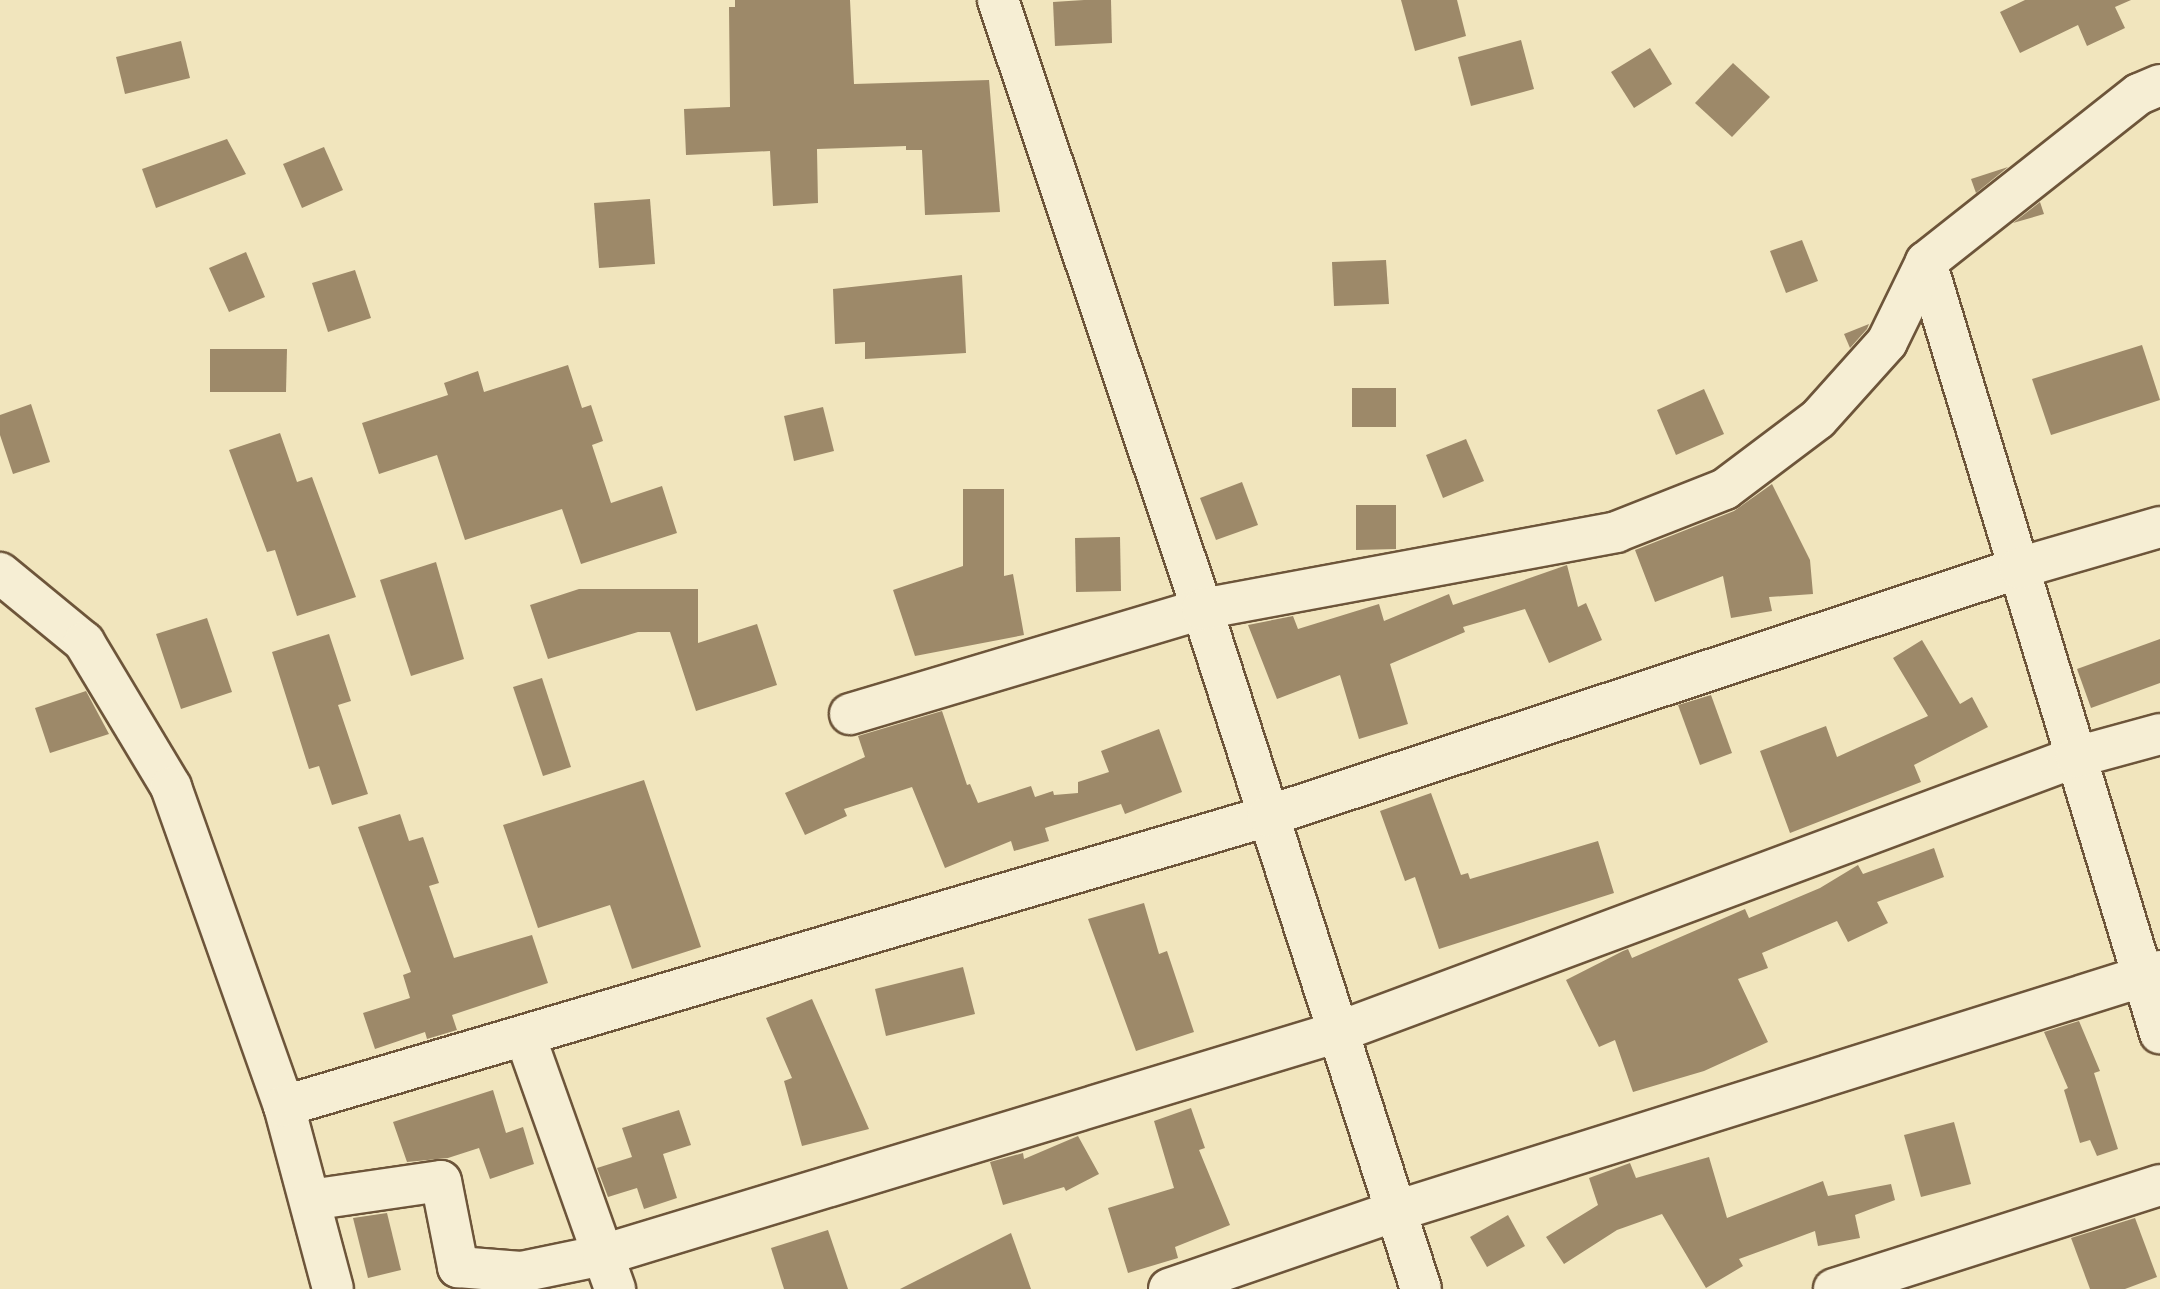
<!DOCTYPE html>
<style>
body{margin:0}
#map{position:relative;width:2160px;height:1289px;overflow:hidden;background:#f1e5bd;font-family:Alegreya,serif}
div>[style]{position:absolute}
.building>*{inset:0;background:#9d8969}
.roads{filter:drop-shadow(2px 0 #6d553a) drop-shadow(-2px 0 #6d553a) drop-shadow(0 2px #6d553a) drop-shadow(0 -2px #6d553a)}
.minor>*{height:40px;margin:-20px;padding:0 20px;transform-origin:20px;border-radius:20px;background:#f6eed4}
span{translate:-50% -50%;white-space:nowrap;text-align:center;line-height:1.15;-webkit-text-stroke:8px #f6eed4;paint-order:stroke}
</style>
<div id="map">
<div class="building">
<div style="clip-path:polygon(735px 0,850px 0,854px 84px,989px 80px,1000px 212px,925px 215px,922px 150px,906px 150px,906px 146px,817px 149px,818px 203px,773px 206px,770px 151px,686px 155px,684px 109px,730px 107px,729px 7px,735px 7px)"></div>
<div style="clip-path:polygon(1084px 0,1111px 0,1112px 43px,1055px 46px,1053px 2px)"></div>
<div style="clip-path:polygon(1401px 0,1457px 0,1466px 36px,1415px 51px)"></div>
<div style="clip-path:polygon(2025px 0,2131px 0,2115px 7px,2125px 28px,2087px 46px,2078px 25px,2020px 53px,2000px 12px)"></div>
<div style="clip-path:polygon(1521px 40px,1534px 89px,1471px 106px,1458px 57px)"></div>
<div style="clip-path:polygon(181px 41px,190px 78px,125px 94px,116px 57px)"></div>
<div style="clip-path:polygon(1650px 48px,1672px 84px,1634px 108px,1611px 72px)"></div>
<div style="clip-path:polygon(1733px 63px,1770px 97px,1732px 137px,1695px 103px)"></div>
<div style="clip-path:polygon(227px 139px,246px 174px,156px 208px,142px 169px)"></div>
<div style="clip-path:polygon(324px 147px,343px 190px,302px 208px,283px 164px)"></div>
<div style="clip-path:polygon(2008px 167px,1976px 193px,1971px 179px)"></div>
<div style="clip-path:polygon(650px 199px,655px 264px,599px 268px,594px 203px)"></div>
<div style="clip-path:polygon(2040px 202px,2044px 214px,2013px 223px)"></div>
<div style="clip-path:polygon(1802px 240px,1818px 281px,1786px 293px,1770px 251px)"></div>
<div style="clip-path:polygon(246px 252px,265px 297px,229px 312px,209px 268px)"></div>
<div style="clip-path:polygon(1386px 260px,1389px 304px,1334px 306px,1332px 262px)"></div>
<div style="clip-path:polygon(355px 270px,371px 318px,328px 332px,312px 283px)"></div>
<div style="clip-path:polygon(962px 275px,966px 353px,865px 359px,865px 342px,835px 344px,833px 289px)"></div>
<div style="clip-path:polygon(1869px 324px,1867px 329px,1850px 348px,1844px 334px)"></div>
<div style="clip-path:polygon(2142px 345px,2160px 400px,2051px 435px,2032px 379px)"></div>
<div style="clip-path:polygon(210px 349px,287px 349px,286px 392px,210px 392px)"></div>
<div style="clip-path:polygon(568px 365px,582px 408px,591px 405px,603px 441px,592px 445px,611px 503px,662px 486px,677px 533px,581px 564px,562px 509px,465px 540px,437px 455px,379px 474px,362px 423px,448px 395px,444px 383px,478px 371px,484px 392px)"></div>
<div style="clip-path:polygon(1352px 388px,1396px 388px,1396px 427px,1352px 427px)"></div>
<div style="clip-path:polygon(1704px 389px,1724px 434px,1676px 455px,1657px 410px)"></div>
<div style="clip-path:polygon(31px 404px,50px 462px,13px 474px,0 435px,0 415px)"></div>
<div style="clip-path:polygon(823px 407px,834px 451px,794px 461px,784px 416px)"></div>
<div style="clip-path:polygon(280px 433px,297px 482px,312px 477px,356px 597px,297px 616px,275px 550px,267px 552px,229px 450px)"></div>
<div style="clip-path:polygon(1466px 439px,1484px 481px,1443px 498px,1426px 455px)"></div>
<div style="clip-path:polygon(1242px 482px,1258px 525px,1216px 540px,1200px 498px)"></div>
<div style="clip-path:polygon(1772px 484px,1810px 560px,1813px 594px,1769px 597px,1772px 611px,1731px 618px,1723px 576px,1655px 602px,1635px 550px,1734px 511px)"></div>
<div style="clip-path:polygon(963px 489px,1004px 489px,1004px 576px,1013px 574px,1024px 635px,915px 656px,893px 590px,963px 566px)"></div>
<div style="clip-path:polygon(1356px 505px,1396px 505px,1396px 549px,1356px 550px)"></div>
<div style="clip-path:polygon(1120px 537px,1121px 591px,1076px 592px,1075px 538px)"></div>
<div style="clip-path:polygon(436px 562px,464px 659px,411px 676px,380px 580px)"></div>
<div style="clip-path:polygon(1567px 565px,1578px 607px,1586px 603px,1602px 640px,1549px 663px,1525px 609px,1463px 627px,1465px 632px,1390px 664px,1408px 724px,1359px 739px,1340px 675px,1277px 699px,1248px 625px,1293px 616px,1298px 629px,1379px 604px,1384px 621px,1449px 594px,1453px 605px)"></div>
<div style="clip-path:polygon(579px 589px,698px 589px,698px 643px,757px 624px,777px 685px,696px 711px,670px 632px,638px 632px,548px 659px,530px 605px)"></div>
<div style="clip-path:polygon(207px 618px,232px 692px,181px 709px,156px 634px)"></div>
<div style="clip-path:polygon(329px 634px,351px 701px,338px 705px,368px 794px,332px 805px,319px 766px,309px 769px,272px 652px)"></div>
<div style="clip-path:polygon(2160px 639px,2160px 683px,2091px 708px,2077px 669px)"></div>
<div style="clip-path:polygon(1922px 640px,1960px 704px,1972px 697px,1988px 727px,1914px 765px,1921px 782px,1790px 833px,1760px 751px,1826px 726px,1837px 757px,1928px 716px,1893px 658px)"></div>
<div style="clip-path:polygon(542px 678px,571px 767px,543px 776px,513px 687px)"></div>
<div style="clip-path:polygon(86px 691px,109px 734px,50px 753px,35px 708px)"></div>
<div style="clip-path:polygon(1711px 695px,1732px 753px,1700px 765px,1678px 705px)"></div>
<div style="clip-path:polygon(942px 711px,967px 785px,970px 784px,978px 803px,1031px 786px,1035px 797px,1053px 791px,1054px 795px,1078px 793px,1078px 782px,1109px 772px,1101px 751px,1159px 729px,1182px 792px,1125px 814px,1121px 804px,1045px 828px,1049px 841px,1014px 851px,1011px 841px,945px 868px,912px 787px,844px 809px,847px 816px,805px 835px,785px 793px,865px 757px,858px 736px)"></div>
<div style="clip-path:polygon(644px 780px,701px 947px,632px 969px,610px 905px,538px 928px,503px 825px)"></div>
<div style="clip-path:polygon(1431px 793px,1461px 875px,1468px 873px,1470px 879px,1598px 841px,1614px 893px,1439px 949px,1415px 877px,1405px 881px,1380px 811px)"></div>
<div style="clip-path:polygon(400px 814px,409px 841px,423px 837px,439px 883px,429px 886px,454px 958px,532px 935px,548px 983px,452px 1015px,457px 1030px,427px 1039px,425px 1032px,375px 1049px,363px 1013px,410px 998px,403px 975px,411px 972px,358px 827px)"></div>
<div style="clip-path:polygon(1934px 848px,1944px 877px,1877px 902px,1888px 923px,1848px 942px,1837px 921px,1762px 953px,1768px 968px,1738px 979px,1768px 1042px,1704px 1071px,1633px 1092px,1615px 1040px,1599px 1047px,1566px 980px,1623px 951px,1628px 949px,1632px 958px,1745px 909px,1749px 918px,1820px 888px,1858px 865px,1863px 874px)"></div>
<div style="clip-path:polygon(1144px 903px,1159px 954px,1167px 951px,1194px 1032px,1136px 1051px,1088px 919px)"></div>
<div style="clip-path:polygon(963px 967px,975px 1014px,886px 1036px,875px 989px)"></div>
<div style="clip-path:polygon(812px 999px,869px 1129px,802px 1146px,784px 1081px,792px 1078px,766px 1018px)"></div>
<div style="clip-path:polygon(2079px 1021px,2100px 1071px,2094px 1073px,2118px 1149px,2097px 1156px,2090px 1140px,2080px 1143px,2064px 1090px,2068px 1088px,2044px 1032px)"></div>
<div style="clip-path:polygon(493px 1090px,506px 1133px,523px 1127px,534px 1164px,490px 1179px,479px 1148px,448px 1158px,407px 1162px,393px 1122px)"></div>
<div style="clip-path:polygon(1191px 1108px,1205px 1148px,1199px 1150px,1230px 1225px,1175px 1247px,1178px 1258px,1128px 1273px,1108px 1208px,1174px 1188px,1154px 1121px)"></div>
<div style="clip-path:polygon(679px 1110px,691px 1145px,663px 1154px,677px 1198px,644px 1209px,637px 1188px,608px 1197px,597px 1168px,632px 1157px,622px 1128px)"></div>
<div style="clip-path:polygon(1954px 1122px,1971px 1184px,1921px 1197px,1904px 1135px)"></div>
<div style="clip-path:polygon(1078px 1136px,1099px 1174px,1066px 1191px,1064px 1187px,1003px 1205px,990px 1162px,1023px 1153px,1024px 1159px)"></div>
<div style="clip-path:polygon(1709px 1157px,1727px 1218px,1823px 1181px,1828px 1196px,1891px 1184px,1895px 1200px,1855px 1215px,1860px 1238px,1818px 1246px,1815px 1231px,1739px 1259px,1743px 1266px,1706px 1288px,1662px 1214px,1617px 1230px,1564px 1264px,1546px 1237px,1598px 1205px,1589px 1178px,1630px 1163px,1636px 1178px)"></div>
<div style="clip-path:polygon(387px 1213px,401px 1270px,368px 1278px,353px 1218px)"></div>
<div style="clip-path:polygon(1508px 1215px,1525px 1246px,1487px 1267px,1470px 1237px)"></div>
<div style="clip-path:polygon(2135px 1218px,2157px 1277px,2125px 1289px,2090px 1289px,2071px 1238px)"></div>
<div style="clip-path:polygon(828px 1230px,848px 1289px,784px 1289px,771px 1248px)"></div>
<div style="clip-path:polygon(1011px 1233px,1031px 1289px,900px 1289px)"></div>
</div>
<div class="roads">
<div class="minor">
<div style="left:998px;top:0;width:642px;rotate:71.48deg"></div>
<div style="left:1202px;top:609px;width:714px;rotate:72.15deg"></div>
<div style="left:1926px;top:262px;width:806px;rotate:73.12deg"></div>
<div style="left:0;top:573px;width:109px;rotate:39.4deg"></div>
<div style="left:84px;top:642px;width:169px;rotate:59deg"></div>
<div style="left:171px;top:787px;width:338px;rotate:70.5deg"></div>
<div style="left:284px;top:1106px;width:189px;rotate:75deg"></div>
<div style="left:850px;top:714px;width:367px;rotate:-16.6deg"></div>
<div style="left:1202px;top:609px;width:421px;rotate:-10.5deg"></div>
<div style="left:1616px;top:532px;width:117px;rotate:-21.5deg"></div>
<div style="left:1725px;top:489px;width:116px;rotate:-37deg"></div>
<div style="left:1818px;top:419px;width:103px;rotate:-48.1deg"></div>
<div style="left:1887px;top:342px;width:89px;rotate:-64deg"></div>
<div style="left:1926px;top:262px;width:271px;rotate:-38.3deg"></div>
<div style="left:2139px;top:94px;width:23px;rotate:-23deg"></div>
<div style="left:525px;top:1036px;width:269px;rotate:70.4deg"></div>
<div style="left:284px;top:1106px;width:1026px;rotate:-16.42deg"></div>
<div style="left:1268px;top:816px;width:791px;rotate:-18.27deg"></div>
<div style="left:2019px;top:568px;width:147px;rotate:-16.2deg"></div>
<div style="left:310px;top:1200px;width:132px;rotate:-8.3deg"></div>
<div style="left:441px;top:1181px;width:88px;rotate:78.8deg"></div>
<div style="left:458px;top:1267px;width:63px;rotate:4.5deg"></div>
<div style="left:521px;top:1272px;width:84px;rotate:-11.7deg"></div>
<div style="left:603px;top:1255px;width:768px;rotate:-16.88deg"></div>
<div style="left:1338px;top:1032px;width:788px;rotate:-20.44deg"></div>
<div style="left:2076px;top:757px;width:87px;rotate:-15.3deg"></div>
<div style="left:1169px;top:1289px;width:240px;rotate:-19deg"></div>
<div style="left:1396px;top:1211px;width:801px;rotate:-17.44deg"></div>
<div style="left:1834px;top:1289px;width:342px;rotate:-17.7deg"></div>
</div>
</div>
</div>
